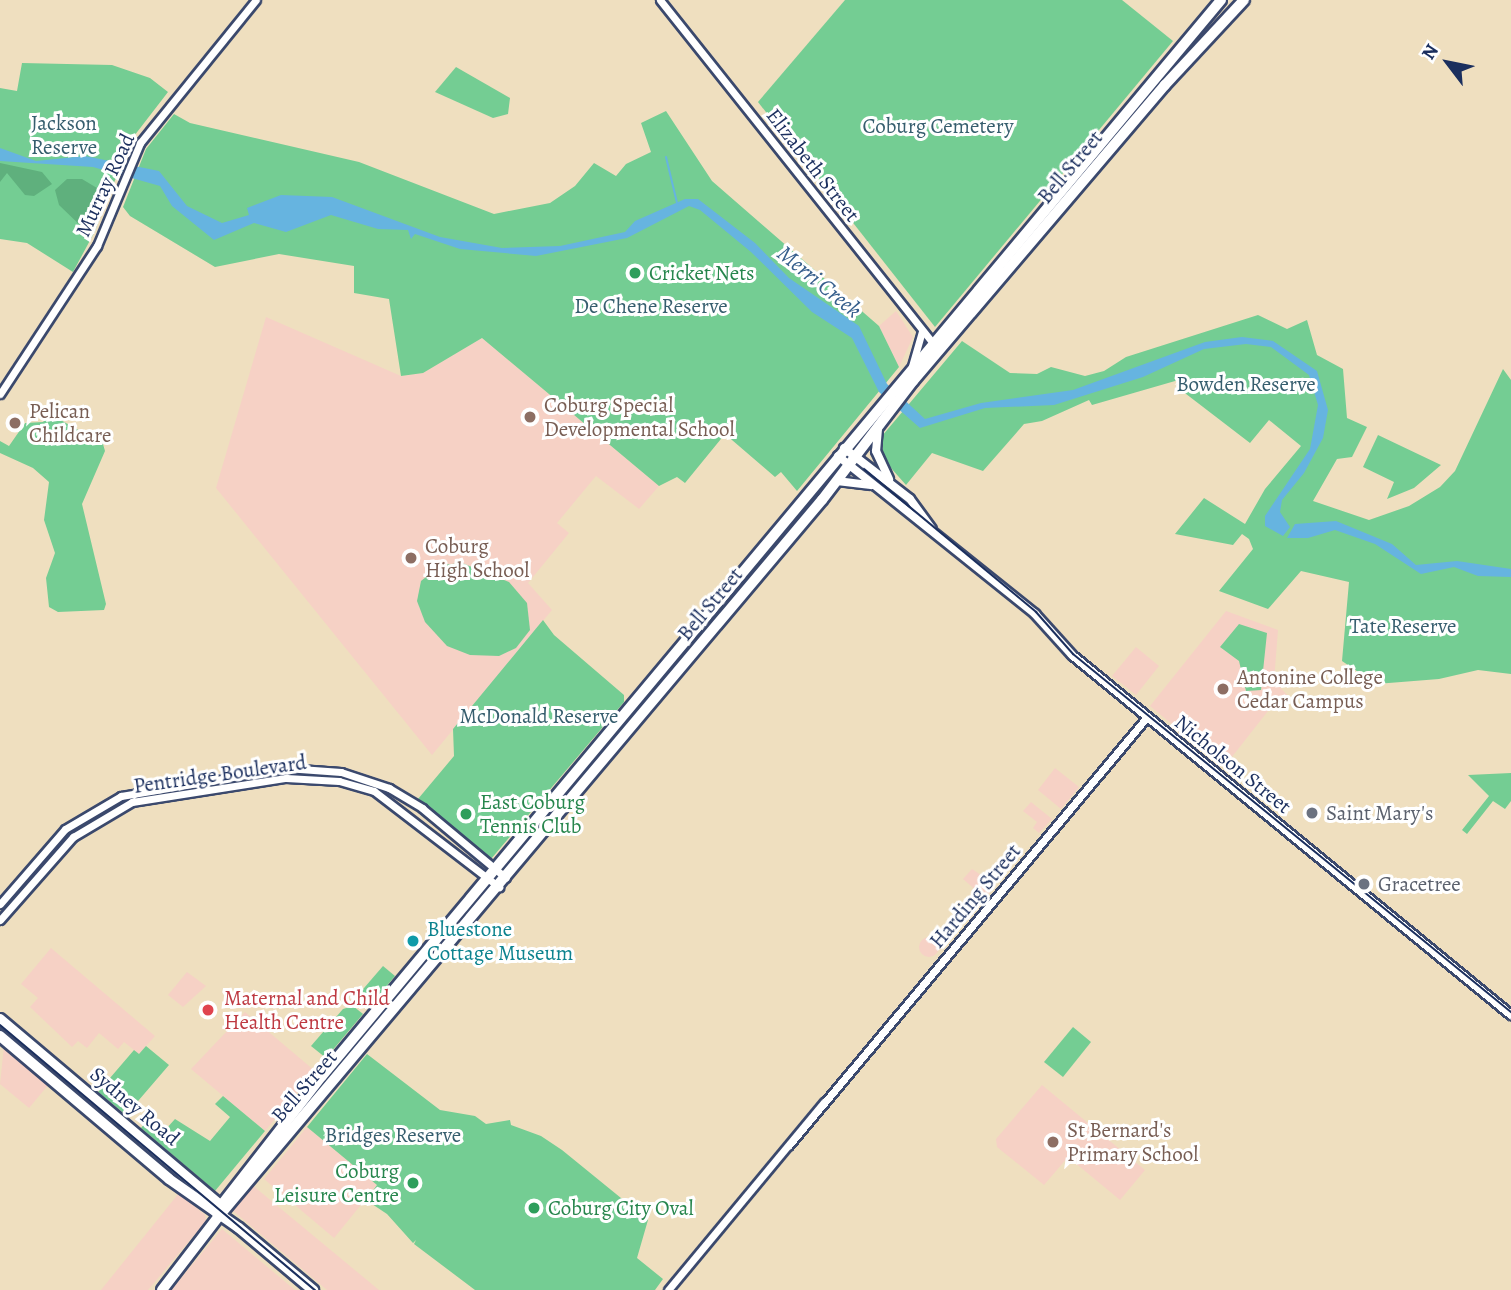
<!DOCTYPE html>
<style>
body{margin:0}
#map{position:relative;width:1511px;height:1290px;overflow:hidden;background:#efdfbf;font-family:Alegreya,serif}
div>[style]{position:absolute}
.built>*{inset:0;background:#f6d1c5}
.round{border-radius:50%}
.green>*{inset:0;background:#74cd93}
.forest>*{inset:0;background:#5fb07d}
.water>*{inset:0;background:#66b4e0}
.stream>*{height:2px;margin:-1px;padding:0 1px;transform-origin:1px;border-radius:1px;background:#66b4e0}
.roads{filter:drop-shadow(2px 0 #3b496d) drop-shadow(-2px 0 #3b496d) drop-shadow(0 2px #3b496d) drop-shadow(0 -2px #3b496d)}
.secondary>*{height:7px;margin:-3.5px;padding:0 3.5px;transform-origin:3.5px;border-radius:3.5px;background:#fff}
.primary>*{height:8px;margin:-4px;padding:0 4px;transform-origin:4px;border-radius:4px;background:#fff}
.highway>*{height:10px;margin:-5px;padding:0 5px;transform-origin:5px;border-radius:5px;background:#fff}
.tram>*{height:2px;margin:-1px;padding:0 1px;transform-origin:1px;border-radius:1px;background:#1b2f5e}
.dots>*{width:19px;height:19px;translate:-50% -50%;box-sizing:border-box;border:4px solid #fff;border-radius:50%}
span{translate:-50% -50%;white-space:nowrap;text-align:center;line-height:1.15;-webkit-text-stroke:6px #fff;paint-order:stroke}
.park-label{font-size:21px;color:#365e6e}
.street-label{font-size:21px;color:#1b2f5e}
.leisure-label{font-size:21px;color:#27864d}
.left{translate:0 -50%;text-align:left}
.right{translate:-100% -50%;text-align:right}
.education-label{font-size:21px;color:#785e54}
.worship-label{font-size:21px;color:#5b616d}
.culture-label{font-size:21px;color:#0d838f}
.health-label{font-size:21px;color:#be3a42}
.water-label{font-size:23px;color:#355e8c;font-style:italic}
.north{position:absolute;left:1413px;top:28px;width:70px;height:70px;-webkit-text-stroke:5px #fff;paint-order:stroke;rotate:302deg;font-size:19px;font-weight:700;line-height:28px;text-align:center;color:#1b2f5e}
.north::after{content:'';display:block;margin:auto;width:24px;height:32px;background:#1b2f5e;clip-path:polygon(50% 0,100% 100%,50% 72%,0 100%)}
</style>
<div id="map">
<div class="built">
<div style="clip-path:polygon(896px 311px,913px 337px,899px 367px,879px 326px)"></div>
<div style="clip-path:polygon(266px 317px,401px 376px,423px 373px,482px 338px,659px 486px,639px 509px,596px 476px,557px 523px,569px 533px,528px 583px,552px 610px,432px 755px,216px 488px)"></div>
<div style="clip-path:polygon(1226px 611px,1278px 630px,1274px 681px,1289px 697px,1268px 711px,1224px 767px,1150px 706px)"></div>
<div style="clip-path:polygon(1136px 647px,1159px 666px,1136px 695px,1112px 676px)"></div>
<div style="clip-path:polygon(1055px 768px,1079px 787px,1061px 809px,1038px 790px)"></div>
<div style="clip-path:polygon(1031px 802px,1052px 819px,1039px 833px,1033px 828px,1037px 822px,1023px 811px)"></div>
<div style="clip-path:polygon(972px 869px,996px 885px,985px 898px,963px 879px)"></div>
<div class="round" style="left:919px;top:937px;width:20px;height:20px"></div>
<div style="clip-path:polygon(51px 948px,155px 1036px,139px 1054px,124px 1042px,118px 1049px,99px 1033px,87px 1048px,78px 1041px,72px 1047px,30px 1007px,38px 998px,21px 984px)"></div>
<div style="clip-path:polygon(187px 972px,206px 986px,183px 1007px,168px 995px)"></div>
<div style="clip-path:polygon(245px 1012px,315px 1071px,265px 1131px,191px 1069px)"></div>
<div style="clip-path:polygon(4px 1046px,49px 1084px,29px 1108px,0 1084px)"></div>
<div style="clip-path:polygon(1042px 1085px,1145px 1170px,1120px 1200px,1068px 1157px,1044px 1185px,997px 1147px,996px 1139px)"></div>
<div style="clip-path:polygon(307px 1127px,377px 1185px,334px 1238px,264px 1179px)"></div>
<div style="clip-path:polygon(251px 1184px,379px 1290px,327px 1290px,232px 1210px)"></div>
<div style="clip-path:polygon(179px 1193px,205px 1215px,206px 1221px,148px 1290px,101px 1290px)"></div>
<div style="clip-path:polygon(222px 1229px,295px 1290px,171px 1290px)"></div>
</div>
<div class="green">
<div style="clip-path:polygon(845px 0,1122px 0,1173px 41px,935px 327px,758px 102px)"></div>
<div style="clip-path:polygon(22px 63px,112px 65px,150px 78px,168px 92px,131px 140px,94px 233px,73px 272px,27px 243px,0 239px,0 88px,17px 91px)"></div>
<div style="clip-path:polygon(456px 67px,510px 98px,508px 114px,493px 118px,435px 92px)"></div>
<div style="clip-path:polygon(666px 111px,712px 181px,879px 326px,899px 367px,797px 491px,781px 472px,775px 477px,725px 434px,685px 483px,677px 477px,659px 486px,482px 338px,423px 373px,401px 376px,389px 299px,354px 293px,354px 266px,279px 254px,215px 267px,130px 216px,123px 207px,146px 149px,174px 114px,190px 123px,359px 162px,494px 214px,550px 203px,575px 186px,594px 163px,616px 176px,626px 164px,651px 152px,641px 123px)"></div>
<div style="clip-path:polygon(1258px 315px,1287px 329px,1307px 320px,1317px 355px,1343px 369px,1347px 418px,1367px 427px,1352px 457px,1337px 459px,1313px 501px,1369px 520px,1409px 506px,1440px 487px,1455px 471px,1503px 369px,1511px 380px,1511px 674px,1478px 670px,1439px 679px,1376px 684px,1342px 661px,1349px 582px,1301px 571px,1268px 609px,1219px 591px,1253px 549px,1249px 539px,1242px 534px,1233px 545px,1175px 534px,1204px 498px,1245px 524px,1265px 489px,1301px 446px,1269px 420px,1250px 443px,1177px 387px,1182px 379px,1092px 405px,1089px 400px,1042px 421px,1024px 424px,983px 471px,932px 453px,906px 485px,883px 459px,882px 436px,962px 341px,1010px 373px,1037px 374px,1051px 367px,1085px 376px,1104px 371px,1126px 357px)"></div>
<div style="clip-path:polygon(50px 414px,103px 444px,105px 451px,82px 504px,106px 604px,104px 610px,58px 612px,49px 607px,46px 578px,55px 553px,44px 520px,49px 482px,33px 468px,0 453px,0 441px,9px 446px,25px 423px,43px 422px)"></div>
<div style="clip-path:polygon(1378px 435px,1441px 465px,1414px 488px,1387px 499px,1394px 482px,1363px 467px)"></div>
<div style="clip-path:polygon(462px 563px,509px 582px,527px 603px,530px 630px,516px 648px,499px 656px,470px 655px,447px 646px,425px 622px,417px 601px,421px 581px,441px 565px)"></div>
<div style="clip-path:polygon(543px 620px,554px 635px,624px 695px,624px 702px,491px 859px,418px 799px,454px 756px,453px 729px)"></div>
<div style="clip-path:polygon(1239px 624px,1267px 633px,1261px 690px,1246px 691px,1239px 661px,1220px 647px)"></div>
<div style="clip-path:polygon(1511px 773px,1511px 801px,1505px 809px,1493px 801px,1467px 834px,1462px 830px,1489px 796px,1468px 775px)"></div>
<div style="clip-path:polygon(383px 966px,395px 976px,370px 1006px,358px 995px)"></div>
<div style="clip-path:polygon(353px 1006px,363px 1014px,326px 1058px,311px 1046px,343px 1009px)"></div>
<div style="clip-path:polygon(1073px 1027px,1091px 1042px,1063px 1077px,1044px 1062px)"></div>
<div style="clip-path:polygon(146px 1046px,169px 1065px,126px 1115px,98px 1092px,134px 1050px,139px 1054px)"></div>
<div style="clip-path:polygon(367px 1054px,440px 1110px,475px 1116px,486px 1124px,510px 1120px,511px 1125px,541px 1136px,562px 1150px,648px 1220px,637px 1258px,663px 1279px,655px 1290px,475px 1290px,414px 1244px,416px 1240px,413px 1243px,387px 1214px,366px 1200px,377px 1185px,307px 1127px)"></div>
<div style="clip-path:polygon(223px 1096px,265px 1131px,215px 1191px,141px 1128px,151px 1116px,166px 1129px,175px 1119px,210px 1141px,230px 1117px,215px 1104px)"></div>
</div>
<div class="forest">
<div style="clip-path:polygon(0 163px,42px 172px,52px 184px,34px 196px,25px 195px,7px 173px,0 182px)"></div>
<div style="clip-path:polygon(67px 179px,82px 179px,97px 188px,93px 199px,101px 207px,96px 223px,86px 231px,59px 205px,55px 190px)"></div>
</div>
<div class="water">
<div style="clip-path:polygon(0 148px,36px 161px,85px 156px,159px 171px,187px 206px,222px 223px,249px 215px,247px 208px,281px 195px,332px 197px,440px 237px,502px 248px,560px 246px,625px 232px,635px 221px,685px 199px,698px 199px,755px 243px,789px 278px,859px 326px,887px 384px,925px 419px,981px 403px,1073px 390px,1205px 342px,1242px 337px,1273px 341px,1317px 371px,1328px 410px,1323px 438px,1304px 473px,1282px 500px,1280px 512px,1290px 527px,1283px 536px,1265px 526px,1265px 516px,1310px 449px,1318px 405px,1309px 375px,1271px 347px,1246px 344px,1204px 349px,1143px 377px,1054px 405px,985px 408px,920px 428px,879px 392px,852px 338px,812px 312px,751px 252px,700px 210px,689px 206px,627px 238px,536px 256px,460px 249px,415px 234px,411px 239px,408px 230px,378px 229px,331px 215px,286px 232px,254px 223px,214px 240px,172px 206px,160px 186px,93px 167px,0 161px)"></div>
<div style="clip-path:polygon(1336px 521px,1392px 544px,1416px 565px,1457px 561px,1511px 569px,1511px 577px,1478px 576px,1454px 567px,1421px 574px,1375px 544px,1335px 530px,1308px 538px,1287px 538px,1295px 524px)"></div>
</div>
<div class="stream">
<div style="left:666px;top:157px;width:51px;rotate:76.5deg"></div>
</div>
<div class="roads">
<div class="secondary">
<div style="left:660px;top:0;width:441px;rotate:51.5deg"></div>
<div style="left:912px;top:366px;width:36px;rotate:-74deg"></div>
<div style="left:0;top:394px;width:177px;rotate:-56.8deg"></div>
<div style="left:97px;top:246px;width:112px;rotate:-67.3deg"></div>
<div style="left:140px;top:143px;width:184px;rotate:-51deg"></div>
<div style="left:0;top:904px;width:99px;rotate:-49.1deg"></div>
<div style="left:65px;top:829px;width:65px;rotate:-30.5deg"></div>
<div style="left:121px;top:796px;width:167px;rotate:-9.6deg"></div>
<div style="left:286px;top:768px;width:55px;rotate:4.2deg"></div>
<div style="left:341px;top:772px;width:51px;rotate:18.4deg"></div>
<div style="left:389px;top:788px;width:39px;rotate:31deg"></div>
<div style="left:422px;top:808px;width:109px;rotate:39.8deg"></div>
<div style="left:0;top:920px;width:111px;rotate:-48.7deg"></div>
<div style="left:73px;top:837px;width:69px;rotate:-30.7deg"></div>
<div style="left:132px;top:802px;width:156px;rotate:-8.9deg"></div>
<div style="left:286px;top:778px;width:53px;rotate:3.2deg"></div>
<div style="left:339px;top:781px;width:36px;rotate:16deg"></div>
<div style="left:374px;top:791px;width:158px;rotate:37.5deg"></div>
<div style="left:789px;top:1145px;width:558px;rotate:-50.09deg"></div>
<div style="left:668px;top:1290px;width:244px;rotate:-50.3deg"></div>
</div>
<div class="primary">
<div style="left:878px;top:429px;width:22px;rotate:95deg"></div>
<div style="left:876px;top:451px;width:31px;rotate:65deg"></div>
<div style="left:844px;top:448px;width:83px;rotate:37.7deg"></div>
<div style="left:910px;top:499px;width:37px;rotate:54deg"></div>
<div style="left:838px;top:456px;width:253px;rotate:38.7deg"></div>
<div style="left:1035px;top:614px;width:55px;rotate:47.9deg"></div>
<div style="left:1072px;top:655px;width:568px;rotate:39.35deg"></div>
<div style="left:837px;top:481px;width:34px;rotate:7deg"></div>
</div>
<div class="highway">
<div style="left:0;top:1019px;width:293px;rotate:40.2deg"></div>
<div style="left:0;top:1036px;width:221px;rotate:40.2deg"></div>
<div style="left:169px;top:1179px;width:85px;rotate:35deg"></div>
<div style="left:239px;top:1228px;width:97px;rotate:40deg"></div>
<div style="left:216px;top:1212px;width:172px;rotate:-52.1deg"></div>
<div style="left:322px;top:1076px;width:1402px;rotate:-50.12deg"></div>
<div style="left:162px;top:1290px;width:93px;rotate:-52.4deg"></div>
<div style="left:219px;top:1216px;width:936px;rotate:-49.9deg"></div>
<div style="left:822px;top:500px;width:150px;rotate:-52.6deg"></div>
<div style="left:913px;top:381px;width:389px;rotate:-49.6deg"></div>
<div style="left:1165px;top:85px;width:116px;rotate:-47.1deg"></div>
</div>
</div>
<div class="tram">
<div style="left:864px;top:469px;width:224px;rotate:39.7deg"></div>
<div style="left:1036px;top:612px;width:56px;rotate:48.6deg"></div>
<div style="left:1073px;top:654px;width:566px;rotate:39.26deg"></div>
<div style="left:0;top:1025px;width:412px;rotate:40.1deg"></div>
</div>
<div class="dots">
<div style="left:635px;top:273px;background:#2e9e5b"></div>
<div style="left:530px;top:417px;background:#8d6e63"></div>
<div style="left:15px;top:423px;background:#8d6e63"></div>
<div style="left:411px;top:558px;background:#8d6e63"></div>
<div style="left:1223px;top:689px;background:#8d6e63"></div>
<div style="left:1312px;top:813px;background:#6b7280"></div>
<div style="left:466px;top:814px;background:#2e9e5b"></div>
<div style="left:1364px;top:884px;background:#6b7280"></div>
<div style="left:413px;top:941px;background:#0f9aa8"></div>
<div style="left:208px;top:1010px;background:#e0444e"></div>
<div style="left:1053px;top:1142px;background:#8d6e63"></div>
<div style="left:413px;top:1183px;background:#2e9e5b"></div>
<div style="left:534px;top:1208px;background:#2e9e5b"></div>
</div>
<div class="park-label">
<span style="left:64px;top:135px">Jackson<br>Reserve</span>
<span style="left:938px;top:126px">Coburg Cemetery</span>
<span style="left:651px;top:306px">De Chene Reserve</span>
<span style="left:1246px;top:384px">Bowden Reserve</span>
<span style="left:1403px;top:626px">Tate Reserve</span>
<span style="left:539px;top:716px">McDonald Reserve</span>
<span style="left:393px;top:1135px">Bridges Reserve</span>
</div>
<div class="street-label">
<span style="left:813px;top:165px;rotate:52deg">Elizabeth Street</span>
<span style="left:1070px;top:167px;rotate:-50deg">Bell Street</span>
<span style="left:105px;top:185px;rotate:-65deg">Murray Road</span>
<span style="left:710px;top:604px;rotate:-50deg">Bell Street</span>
<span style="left:1233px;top:764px;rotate:39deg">Nicholson Street</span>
<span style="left:220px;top:774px;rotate:-8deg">Pentridge Boulevard</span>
<span style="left:975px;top:896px;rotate:-50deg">Harding Street</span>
<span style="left:304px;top:1086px;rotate:-49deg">Bell Street</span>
<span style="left:135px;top:1106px;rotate:40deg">Sydney Road</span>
</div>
<div class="leisure-label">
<span class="left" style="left:649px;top:273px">Cricket Nets</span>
<span class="left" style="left:480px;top:814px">East Coburg<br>Tennis Club</span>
<span class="right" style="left:399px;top:1183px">Coburg<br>Leisure Centre</span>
<span class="left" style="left:548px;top:1208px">Coburg City Oval</span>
</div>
<div class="education-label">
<span class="left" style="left:544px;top:417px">Coburg Special<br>Developmental School</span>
<span class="left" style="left:29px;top:423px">Pelican<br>Childcare</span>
<span class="left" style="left:425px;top:558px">Coburg<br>High School</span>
<span class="left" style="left:1237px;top:689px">Antonine College<br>Cedar Campus</span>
<span class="left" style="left:1067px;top:1142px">St Bernard's<br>Primary School</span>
</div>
<div class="worship-label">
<span class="left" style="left:1326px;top:813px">Saint Mary's</span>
<span class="left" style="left:1378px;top:884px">Gracetree</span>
</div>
<div class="culture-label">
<span class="left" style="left:427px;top:941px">Bluestone<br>Cottage Museum</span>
</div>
<div class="health-label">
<span class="left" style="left:224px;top:1010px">Maternal and Child<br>Health Centre</span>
</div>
<div class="water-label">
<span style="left:819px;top:282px;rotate:39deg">Merri Creek</span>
</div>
<div class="north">N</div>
</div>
